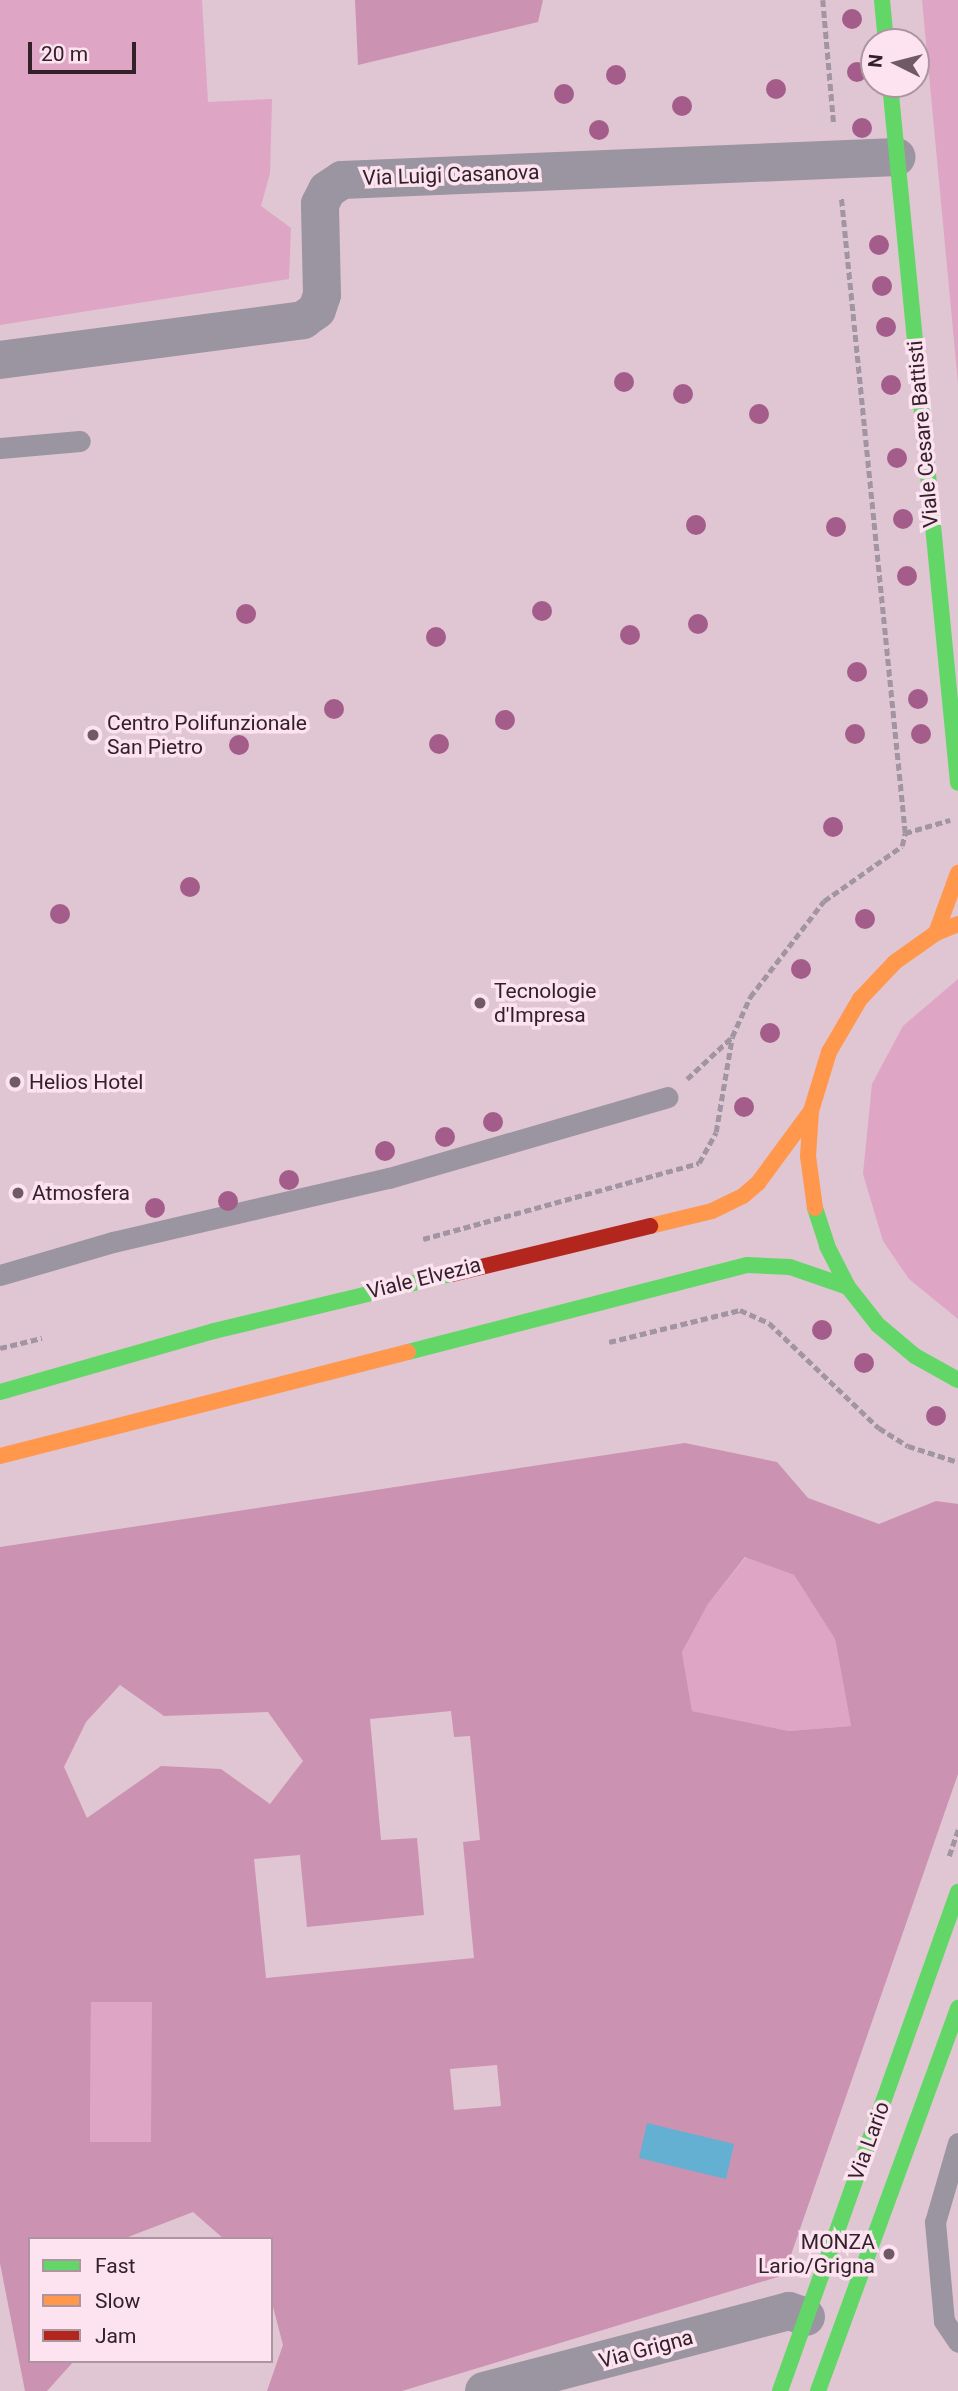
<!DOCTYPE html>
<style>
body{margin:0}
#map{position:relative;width:958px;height:2391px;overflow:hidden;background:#e0c5d3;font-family:Roboto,sans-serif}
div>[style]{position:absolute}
.green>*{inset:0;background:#dea5c4}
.forest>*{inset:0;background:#cc92b1}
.water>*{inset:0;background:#63b0d2}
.path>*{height:4.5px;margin-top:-2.25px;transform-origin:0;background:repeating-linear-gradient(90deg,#a095a1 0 7px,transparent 0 10.5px)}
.lane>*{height:21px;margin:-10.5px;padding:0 10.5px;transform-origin:10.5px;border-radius:10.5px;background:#9b94a1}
.street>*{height:38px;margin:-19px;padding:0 19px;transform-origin:19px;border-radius:19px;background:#9b94a1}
.fast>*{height:16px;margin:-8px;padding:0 8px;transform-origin:8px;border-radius:8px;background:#63d668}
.slow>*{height:16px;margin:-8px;padding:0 8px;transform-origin:8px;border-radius:8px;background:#ff974d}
.jam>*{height:16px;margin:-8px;padding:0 8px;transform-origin:8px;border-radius:8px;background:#b3261e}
.trees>*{width:20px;height:20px;margin:-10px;border-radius:50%;background:#a45d8a}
.dots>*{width:19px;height:19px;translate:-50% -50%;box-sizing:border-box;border:4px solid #fde3ef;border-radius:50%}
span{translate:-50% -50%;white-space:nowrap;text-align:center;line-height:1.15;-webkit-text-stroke:7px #fde3ef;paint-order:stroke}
.street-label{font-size:21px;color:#33212a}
.poi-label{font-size:21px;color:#33212a}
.left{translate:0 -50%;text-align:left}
.right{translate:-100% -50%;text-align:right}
.legend{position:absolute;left:28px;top:2237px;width:245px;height:126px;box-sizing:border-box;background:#fde3ef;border:2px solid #ac95a0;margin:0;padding:9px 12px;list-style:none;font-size:21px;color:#33212a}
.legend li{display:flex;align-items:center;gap:14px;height:35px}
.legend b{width:35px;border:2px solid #ac95a0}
.north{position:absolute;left:860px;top:28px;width:70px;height:70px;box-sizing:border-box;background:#fde3ef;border:2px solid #ac95a0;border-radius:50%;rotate:276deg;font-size:19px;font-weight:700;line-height:28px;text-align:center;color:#33212a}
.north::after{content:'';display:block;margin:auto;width:24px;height:32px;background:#705a65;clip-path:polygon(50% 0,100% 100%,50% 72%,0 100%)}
.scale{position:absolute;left:28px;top:42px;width:108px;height:32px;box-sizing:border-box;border:4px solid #33212a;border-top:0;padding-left:9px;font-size:21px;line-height:24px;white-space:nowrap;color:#33212a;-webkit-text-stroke:5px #fde3ef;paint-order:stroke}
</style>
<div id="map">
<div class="green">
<div style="clip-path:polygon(0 0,202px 0,208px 102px,272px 99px,270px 173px,261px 206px,291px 228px,289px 279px,0 325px)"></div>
<div style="clip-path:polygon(922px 0,958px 0,958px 383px)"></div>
<div style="clip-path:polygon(958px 979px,958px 1319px,909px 1279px,883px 1241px,863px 1174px,872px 1084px,903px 1026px)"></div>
<div style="clip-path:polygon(746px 1557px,794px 1575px,835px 1639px,851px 1726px,789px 1731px,692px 1711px,682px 1652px,708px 1604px)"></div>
<div style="clip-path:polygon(91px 2001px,152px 2002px,152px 2142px,90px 2142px)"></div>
</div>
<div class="forest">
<div style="clip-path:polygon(355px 0,543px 0,538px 22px,358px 65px)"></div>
<div style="clip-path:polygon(evenodd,685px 1443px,777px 1462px,808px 1498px,879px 1524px,936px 1501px,958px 1504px,958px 1774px,784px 2275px,402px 2391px,267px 2391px,283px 2345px,271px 2299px,271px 2239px,224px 2239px,193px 2212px,123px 2239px,30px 2239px,30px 2361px,74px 2361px,47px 2391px,25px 2391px,0 2263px,0 1547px,685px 1443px,745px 1557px,794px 1575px,835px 1639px,851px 1726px,789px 1731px,692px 1711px,682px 1652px,708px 1604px,745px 1557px,685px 1443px,120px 1685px,164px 1716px,268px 1712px,303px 1761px,270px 1804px,221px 1769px,161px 1766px,87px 1818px,64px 1767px,86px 1722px,120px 1685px,685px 1443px,451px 1711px,454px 1737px,470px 1736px,480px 1840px,463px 1842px,474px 1958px,266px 1978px,254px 1859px,300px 1855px,307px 1927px,424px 1915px,417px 1838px,381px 1840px,370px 1719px,451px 1711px,685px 1443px,91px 2002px,152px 2002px,151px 2142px,90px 2142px,91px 2002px,685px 1443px,497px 2065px,501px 2106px,454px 2110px,450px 2069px,497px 2065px)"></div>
</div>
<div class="water">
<div style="clip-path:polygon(647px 2123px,734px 2144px,726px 2179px,639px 2158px)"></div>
</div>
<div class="path">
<div style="left:823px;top:0;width:125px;rotate:85deg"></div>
<div style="left:905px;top:833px;width:47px;rotate:-16.1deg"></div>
<div style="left:687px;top:1079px;width:62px;rotate:-43deg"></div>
<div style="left:423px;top:1239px;width:286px;rotate:-15.4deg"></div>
<div style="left:699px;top:1163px;width:35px;rotate:-61deg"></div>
<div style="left:716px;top:1132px;width:96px;rotate:-80.4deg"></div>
<div style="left:732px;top:1037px;width:44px;rotate:-65.8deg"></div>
<div style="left:750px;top:997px;width:121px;rotate:-52.4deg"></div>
<div style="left:824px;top:901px;width:95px;rotate:-35.2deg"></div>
<div style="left:902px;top:846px;width:13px;rotate:-77deg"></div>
<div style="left:905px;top:833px;width:640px;rotate:-95.74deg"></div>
<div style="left:609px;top:1342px;width:135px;rotate:-13.7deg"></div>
<div style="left:740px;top:1310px;width:32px;rotate:24deg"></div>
<div style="left:769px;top:1323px;width:152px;rotate:43.7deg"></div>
<div style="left:879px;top:1428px;width:34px;rotate:32deg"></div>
<div style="left:908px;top:1446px;width:52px;rotate:17.7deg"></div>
<div style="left:0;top:1348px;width:43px;rotate:-13.4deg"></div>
<div style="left:949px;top:1856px;width:28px;rotate:-71deg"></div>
</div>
<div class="lane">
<div style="left:0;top:448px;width:80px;rotate:-5deg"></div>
<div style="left:0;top:1275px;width:118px;rotate:-16.3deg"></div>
<div style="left:113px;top:1242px;width:283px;rotate:-13.1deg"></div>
<div style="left:389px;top:1178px;width:290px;rotate:-16.2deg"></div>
<div style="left:958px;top:2143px;width:82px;rotate:106.2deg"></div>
<div style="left:935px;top:2222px;width:99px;rotate:84.8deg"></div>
<div style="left:944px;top:2321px;width:25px;rotate:56deg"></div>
</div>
<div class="street">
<div style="left:0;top:360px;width:306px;rotate:-7.5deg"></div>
<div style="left:303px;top:320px;width:17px;rotate:-36deg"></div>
<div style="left:317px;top:310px;width:16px;rotate:-72deg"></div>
<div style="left:322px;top:295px;width:91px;rotate:-91.3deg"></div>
<div style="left:320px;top:204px;width:16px;rotate:-63deg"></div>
<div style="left:327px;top:190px;width:18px;rotate:-34deg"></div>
<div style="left:342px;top:180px;width:555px;rotate:-2.37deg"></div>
<div style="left:484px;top:2391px;width:315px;rotate:-14.7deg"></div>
<div style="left:789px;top:2311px;width:18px;rotate:19deg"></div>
</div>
<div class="fast">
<div style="left:882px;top:0;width:42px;rotate:84.6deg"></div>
<div style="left:890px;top:84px;width:702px;rotate:84.44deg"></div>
<div style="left:815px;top:1208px;width:40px;rotate:72deg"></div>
<div style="left:827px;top:1246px;width:46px;rotate:62.9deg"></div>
<div style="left:848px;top:1287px;width:48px;rotate:51.7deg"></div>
<div style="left:878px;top:1325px;width:48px;rotate:40deg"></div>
<div style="left:915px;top:1356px;width:49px;rotate:29.2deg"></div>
<div style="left:408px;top:1352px;width:350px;rotate:-14.4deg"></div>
<div style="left:747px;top:1265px;width:43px;rotate:2.7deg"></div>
<div style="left:790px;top:1267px;width:61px;rotate:19deg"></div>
<div style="left:0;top:1392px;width:223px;rotate:-15.9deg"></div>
<div style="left:214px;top:1331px;width:245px;rotate:-13.5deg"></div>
<div style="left:780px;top:2391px;width:530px;rotate:-70.37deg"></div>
<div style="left:818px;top:2391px;width:408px;rotate:-69.9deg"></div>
</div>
<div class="slow">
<div style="left:936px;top:933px;width:64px;rotate:-69.9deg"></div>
<div style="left:815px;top:1208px;width:52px;rotate:-97.7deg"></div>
<div style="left:808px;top:1156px;width:45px;rotate:-86.2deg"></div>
<div style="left:811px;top:1111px;width:62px;rotate:-73deg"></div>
<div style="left:829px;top:1052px;width:61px;rotate:-59.7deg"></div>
<div style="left:860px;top:999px;width:51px;rotate:-46.6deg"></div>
<div style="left:895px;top:962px;width:50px;rotate:-35.3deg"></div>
<div style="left:936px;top:933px;width:24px;rotate:-22deg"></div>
<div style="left:650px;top:1226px;width:64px;rotate:-13.6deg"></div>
<div style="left:712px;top:1211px;width:34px;rotate:-26deg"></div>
<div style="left:743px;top:1196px;width:20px;rotate:-41deg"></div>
<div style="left:758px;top:1183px;width:89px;rotate:-53.6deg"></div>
<div style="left:0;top:1456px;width:421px;rotate:-14.3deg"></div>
</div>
<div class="jam">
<div style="left:452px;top:1274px;width:204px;rotate:-13.6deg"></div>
</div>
<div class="trees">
<div style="left:852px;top:19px"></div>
<div style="left:857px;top:72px"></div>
<div style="left:616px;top:75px"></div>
<div style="left:776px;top:89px"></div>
<div style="left:564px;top:94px"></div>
<div style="left:682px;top:106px"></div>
<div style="left:862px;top:128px"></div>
<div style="left:599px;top:130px"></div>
<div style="left:879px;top:245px"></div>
<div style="left:882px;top:286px"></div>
<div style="left:886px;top:327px"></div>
<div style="left:624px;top:382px"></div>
<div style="left:891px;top:385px"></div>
<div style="left:683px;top:394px"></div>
<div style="left:759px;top:414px"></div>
<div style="left:897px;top:458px"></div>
<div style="left:903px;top:519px"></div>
<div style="left:696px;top:525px"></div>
<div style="left:836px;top:527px"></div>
<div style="left:907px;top:576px"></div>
<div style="left:542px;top:611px"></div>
<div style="left:246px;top:614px"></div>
<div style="left:698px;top:624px"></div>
<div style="left:630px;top:635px"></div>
<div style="left:436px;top:637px"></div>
<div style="left:857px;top:672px"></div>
<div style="left:918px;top:699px"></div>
<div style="left:334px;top:709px"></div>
<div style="left:505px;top:720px"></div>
<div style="left:855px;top:734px"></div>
<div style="left:921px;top:734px"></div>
<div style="left:439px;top:744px"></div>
<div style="left:239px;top:745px"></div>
<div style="left:833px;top:827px"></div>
<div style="left:190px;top:887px"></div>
<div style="left:60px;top:914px"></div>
<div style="left:865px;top:919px"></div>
<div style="left:801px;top:969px"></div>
<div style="left:770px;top:1033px"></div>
<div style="left:744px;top:1107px"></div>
<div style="left:493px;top:1122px"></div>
<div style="left:445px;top:1137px"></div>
<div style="left:385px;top:1151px"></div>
<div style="left:289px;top:1180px"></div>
<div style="left:228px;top:1201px"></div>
<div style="left:155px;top:1208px"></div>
<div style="left:822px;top:1330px"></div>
<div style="left:864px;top:1363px"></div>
<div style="left:936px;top:1416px"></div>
</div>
<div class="dots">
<div style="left:93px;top:735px;background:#705a65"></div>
<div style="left:480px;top:1003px;background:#705a65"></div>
<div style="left:15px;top:1082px;background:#705a65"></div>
<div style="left:18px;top:1193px;background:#705a65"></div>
<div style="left:889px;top:2254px;background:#705a65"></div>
</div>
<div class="street-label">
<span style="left:451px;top:175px;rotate:-2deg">Via Luigi Casanova</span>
<span style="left:923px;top:434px;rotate:-95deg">Viale Cesare Battisti</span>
<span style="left:424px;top:1278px;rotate:-14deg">Viale Elvezia</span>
<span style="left:869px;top:2141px;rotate:-70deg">Via Lario</span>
<span style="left:646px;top:2349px;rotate:-15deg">Via Grigna</span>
</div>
<div class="poi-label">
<span class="left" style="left:107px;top:735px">Centro Polifunzionale<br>San Pietro</span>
<span class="left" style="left:494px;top:1003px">Tecnologie<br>d'Impresa</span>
<span class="left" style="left:29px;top:1082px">Helios Hotel</span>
<span class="left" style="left:32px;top:1193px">Atmosfera</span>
<span class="right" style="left:875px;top:2254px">MONZA<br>Lario/Grigna</span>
</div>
<ul class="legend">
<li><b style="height:9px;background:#63d668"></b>Fast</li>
<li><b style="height:9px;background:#ff974d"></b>Slow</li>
<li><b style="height:9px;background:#b3261e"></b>Jam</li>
</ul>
<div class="north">N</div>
<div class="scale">20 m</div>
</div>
